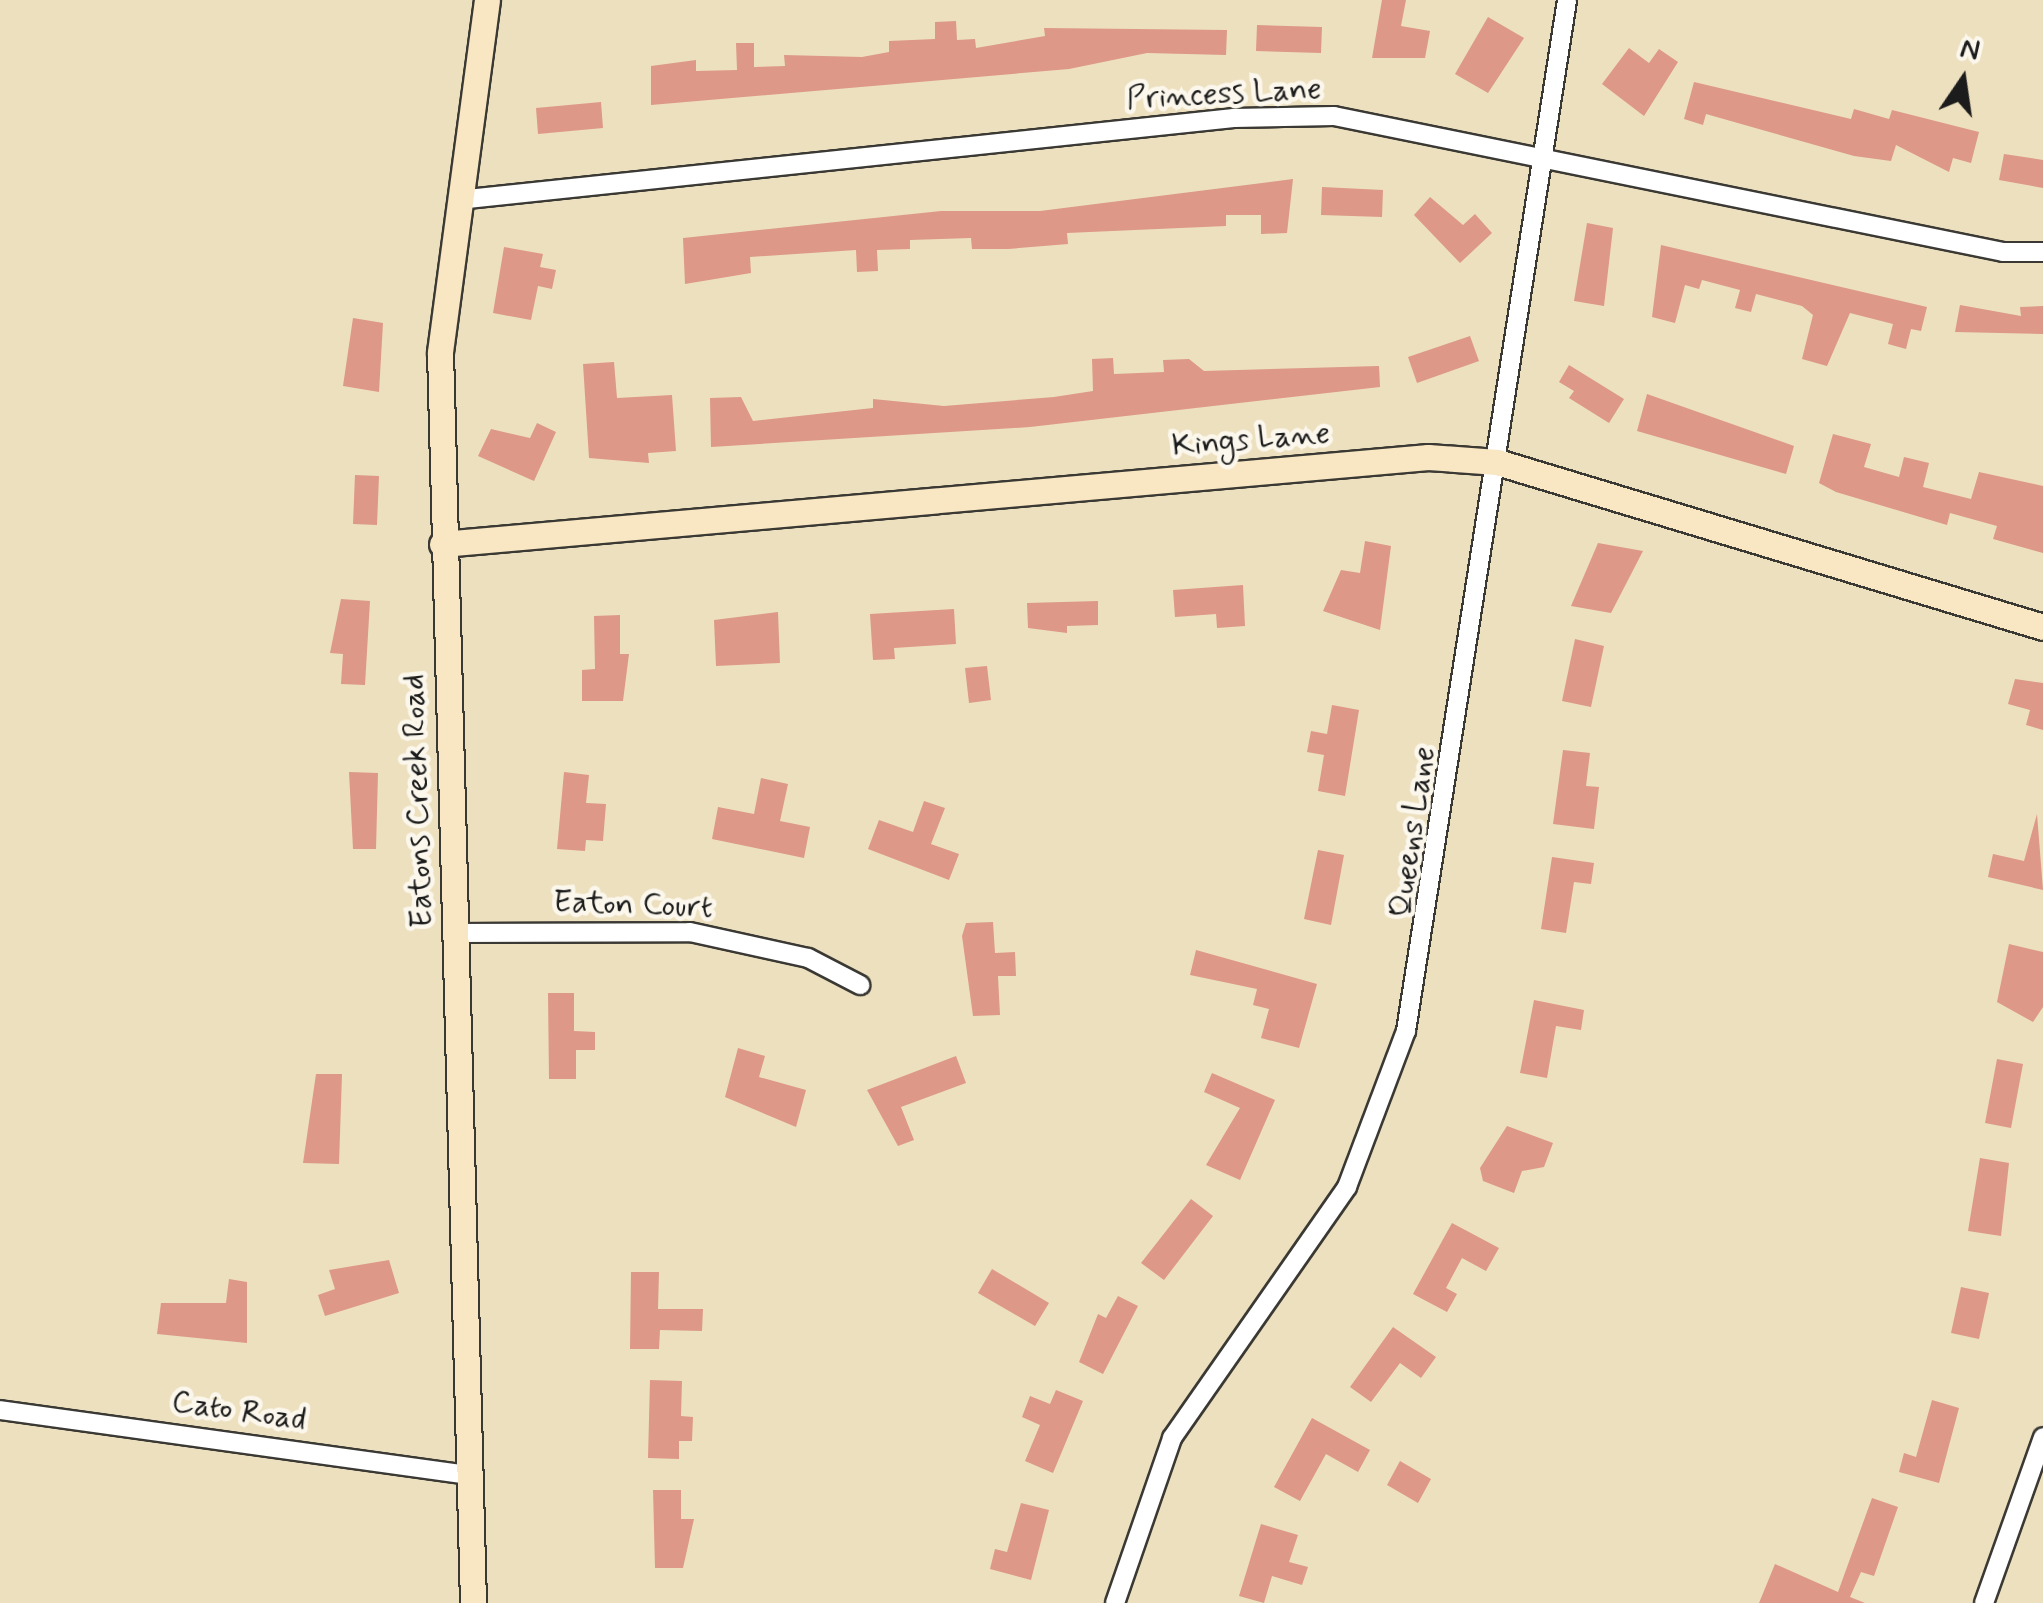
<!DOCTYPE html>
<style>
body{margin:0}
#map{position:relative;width:2043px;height:1603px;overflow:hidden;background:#ede0bf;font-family:Mynerve,sans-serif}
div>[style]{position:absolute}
.building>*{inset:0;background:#dd9887}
.roads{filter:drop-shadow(2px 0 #3b3934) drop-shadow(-2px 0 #3b3934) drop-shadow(0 2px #3b3934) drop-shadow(0 -2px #3b3934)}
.street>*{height:18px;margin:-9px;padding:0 9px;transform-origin:9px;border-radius:9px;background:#fff}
.secondary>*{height:25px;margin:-12.5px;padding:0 12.5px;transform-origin:12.5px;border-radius:12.5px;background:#f9e7c3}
span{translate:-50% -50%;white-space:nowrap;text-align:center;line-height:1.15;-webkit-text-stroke:9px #fbf7ec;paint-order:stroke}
.street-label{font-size:32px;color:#1c1c1c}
.north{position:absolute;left:1913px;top:30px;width:100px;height:100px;-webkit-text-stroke:8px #fbf7ec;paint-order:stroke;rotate:13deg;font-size:28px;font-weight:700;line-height:40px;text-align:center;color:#1c1c1c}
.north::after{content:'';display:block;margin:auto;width:35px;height:45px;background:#1c1c1c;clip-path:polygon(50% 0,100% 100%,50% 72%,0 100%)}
</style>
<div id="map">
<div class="building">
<div style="clip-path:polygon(1382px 0,1406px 0,1401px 26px,1430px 31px,1425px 58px,1372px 58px)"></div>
<div style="clip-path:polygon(1488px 17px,1524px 38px,1488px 93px,1455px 74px)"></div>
<div style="clip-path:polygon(956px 21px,957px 40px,975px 39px,976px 48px,1045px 36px,1044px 28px,1227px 30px,1226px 55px,1147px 53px,1069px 69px,651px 105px,651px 66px,696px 60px,696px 71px,737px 70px,736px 43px,754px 43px,754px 67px,785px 66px,784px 55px,862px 57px,889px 52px,889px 41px,935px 39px,935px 22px)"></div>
<div style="clip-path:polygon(1257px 25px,1322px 27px,1321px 53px,1256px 51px)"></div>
<div style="clip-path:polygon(1629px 48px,1649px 63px,1659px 49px,1678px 62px,1644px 116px,1602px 84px)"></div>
<div style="clip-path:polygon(1694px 82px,1851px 119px,1854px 109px,1889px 119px,1892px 110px,1979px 132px,1971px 163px,1953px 158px,1949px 172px,1896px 145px,1891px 161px,1854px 156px,1706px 114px,1703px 125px,1684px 119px)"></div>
<div style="clip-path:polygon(601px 102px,603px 128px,538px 134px,536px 108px)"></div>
<div style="clip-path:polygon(2004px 154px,2043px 160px,2043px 188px,1999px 180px)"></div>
<div style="clip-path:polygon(1293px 179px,1287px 233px,1261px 234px,1261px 215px,1226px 215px,1226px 226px,1067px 233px,1068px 244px,1008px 249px,972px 249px,971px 238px,910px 240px,910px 249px,877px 250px,878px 271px,857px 272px,856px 250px,750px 257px,751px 273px,685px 284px,683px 238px,941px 211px,1040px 211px)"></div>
<div style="clip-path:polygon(1322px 187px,1383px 190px,1382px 217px,1321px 215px)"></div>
<div style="clip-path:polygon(1430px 197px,1463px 225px,1475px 214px,1492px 233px,1460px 263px,1414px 215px)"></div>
<div style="clip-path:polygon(1587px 223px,1613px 228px,1604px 306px,1574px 301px)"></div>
<div style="clip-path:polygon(1661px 245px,1927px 307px,1921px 331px,1911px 329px,1906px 349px,1888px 344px,1893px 324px,1850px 313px,1827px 366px,1802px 359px,1813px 315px,1802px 306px,1756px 294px,1751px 312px,1735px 308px,1740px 290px,1702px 280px,1699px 289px,1685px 285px,1675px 323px,1652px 317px)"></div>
<div style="clip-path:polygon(504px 247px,543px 254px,540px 267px,556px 270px,552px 289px,538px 286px,531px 320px,493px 313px)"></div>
<div style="clip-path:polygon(1960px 305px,2021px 316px,2020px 307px,2043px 306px,2043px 334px,1955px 332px)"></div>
<div style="clip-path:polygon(353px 318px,383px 323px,379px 392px,343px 386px)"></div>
<div style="clip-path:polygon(1470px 336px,1479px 361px,1417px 383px,1408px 357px)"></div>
<div style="clip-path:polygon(1113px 358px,1114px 374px,1164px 372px,1163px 360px,1189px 359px,1204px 371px,1379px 366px,1380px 387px,1030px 427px,711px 447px,710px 398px,741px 397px,753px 421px,873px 408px,873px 399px,944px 406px,1054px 397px,1093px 391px,1092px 359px)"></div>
<div style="clip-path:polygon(614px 362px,617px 398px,672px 395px,676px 451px,648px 453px,649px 463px,589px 458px,583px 364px)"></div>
<div style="clip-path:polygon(1569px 365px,1624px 399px,1609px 423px,1569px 398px,1574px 391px,1559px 382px)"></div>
<div style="clip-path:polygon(1647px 394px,1794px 446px,1786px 474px,1637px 431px)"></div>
<div style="clip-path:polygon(537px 423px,556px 432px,534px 481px,478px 456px,491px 429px,530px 438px)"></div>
<div style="clip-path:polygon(1833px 434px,1871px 444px,1864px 467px,1899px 477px,1904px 457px,1929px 463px,1923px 487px,1971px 499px,1979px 472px,2043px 486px,2043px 553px,1993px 539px,1997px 526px,1950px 513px,1947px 525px,1836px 492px,1819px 483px)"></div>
<div style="clip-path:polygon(355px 475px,379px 476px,377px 525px,353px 524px)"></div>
<div style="clip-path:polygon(1365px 541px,1391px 546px,1380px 630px,1323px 611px,1341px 570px,1360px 573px)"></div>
<div style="clip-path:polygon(1598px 543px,1643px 551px,1611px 613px,1571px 606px)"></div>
<div style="clip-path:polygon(1243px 585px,1245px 626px,1217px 628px,1216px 614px,1175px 617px,1173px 590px)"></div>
<div style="clip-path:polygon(341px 599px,370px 601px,365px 685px,341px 684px,343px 654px,330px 653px)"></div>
<div style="clip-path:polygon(1098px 601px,1098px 625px,1067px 626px,1067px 633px,1028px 628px,1027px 603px)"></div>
<div style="clip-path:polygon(954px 609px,956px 644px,894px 648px,895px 659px,873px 660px,870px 614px)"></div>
<div style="clip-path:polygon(778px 612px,780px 663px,716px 666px,714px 620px)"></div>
<div style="clip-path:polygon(620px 615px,620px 654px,629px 654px,623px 701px,582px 701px,582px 670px,595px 669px,594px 616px)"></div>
<div style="clip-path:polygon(1575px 639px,1604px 646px,1591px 707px,1562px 701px)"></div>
<div style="clip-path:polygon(987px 666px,991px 700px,969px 703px,965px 668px)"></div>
<div style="clip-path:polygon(2015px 679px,2043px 683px,2043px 730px,2026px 725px,2030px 710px,2008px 704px)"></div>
<div style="clip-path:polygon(1332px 705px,1359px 710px,1345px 796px,1318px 791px,1324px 755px,1307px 752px,1311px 731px,1327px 734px)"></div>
<div style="clip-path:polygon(1563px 750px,1590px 753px,1586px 786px,1599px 787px,1594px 829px,1553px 824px)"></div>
<div style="clip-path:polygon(349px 772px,378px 773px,376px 849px,353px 849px)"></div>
<div style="clip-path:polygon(564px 772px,589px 775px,586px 803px,606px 804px,603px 841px,586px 840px,585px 851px,557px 849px)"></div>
<div style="clip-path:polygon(761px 778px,788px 784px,780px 821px,810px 827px,804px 858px,712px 839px,718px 807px,754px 814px)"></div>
<div style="clip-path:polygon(924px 801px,945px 808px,931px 844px,959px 854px,949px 880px,868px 849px,879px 820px,913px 832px)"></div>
<div style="clip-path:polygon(2037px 814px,2043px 890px,1988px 877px,1993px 854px,2024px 861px)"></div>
<div style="clip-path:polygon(1318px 850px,1344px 855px,1331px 925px,1304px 919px)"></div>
<div style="clip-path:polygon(1552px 857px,1594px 863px,1591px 884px,1574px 882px,1566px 933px,1541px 929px)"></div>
<div style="clip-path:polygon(993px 922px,995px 953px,1015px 952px,1016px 976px,998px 976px,1000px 1015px,973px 1016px,962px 936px,966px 923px)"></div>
<div style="clip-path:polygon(2009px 944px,2043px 952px,2043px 1007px,2033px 1022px,1997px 1002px)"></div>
<div style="clip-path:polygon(1196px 950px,1317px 984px,1299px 1048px,1261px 1038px,1269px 1009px,1253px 1005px,1257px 989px,1190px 975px)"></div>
<div style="clip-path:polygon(548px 993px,574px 993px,574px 1031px,595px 1032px,595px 1050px,576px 1050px,576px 1079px,549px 1079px)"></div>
<div style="clip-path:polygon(1534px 1000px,1584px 1010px,1581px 1030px,1556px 1026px,1547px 1078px,1520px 1073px)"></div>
<div style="clip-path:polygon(738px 1048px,765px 1056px,759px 1077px,806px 1090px,796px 1127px,725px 1097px)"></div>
<div style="clip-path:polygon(956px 1056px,966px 1083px,901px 1107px,914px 1140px,898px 1146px,867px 1090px)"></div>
<div style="clip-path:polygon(1997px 1059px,2023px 1064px,2011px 1128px,1985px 1123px)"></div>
<div style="clip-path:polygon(1212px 1073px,1275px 1100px,1240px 1180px,1206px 1165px,1240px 1108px,1204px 1092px)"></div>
<div style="clip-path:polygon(316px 1074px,342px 1074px,339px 1164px,303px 1163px)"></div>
<div style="clip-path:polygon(1507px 1126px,1553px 1143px,1544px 1167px,1522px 1171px,1514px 1193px,1483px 1181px,1480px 1168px)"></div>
<div style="clip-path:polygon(1980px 1158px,2009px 1163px,2001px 1236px,1968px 1231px)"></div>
<div style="clip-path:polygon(1191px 1199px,1213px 1216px,1164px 1280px,1141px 1263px)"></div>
<div style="clip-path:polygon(1452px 1223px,1499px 1248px,1486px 1271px,1462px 1258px,1446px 1288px,1457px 1294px,1447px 1312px,1413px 1294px)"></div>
<div style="clip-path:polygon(389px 1260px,399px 1293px,325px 1316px,318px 1295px,335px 1289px,329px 1270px)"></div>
<div style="clip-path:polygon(992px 1269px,1049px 1303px,1035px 1326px,978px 1293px)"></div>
<div style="clip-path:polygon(631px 1272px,659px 1272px,658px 1309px,703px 1309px,702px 1331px,660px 1330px,659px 1349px,630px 1349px)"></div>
<div style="clip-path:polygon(229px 1279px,247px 1282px,247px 1343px,157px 1334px,161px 1303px,226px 1303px)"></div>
<div style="clip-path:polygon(1961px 1287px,1989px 1293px,1979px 1339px,1951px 1333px)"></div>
<div style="clip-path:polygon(1118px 1296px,1138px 1306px,1103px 1374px,1079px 1362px,1098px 1314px,1106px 1318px)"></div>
<div style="clip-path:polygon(1393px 1327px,1436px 1357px,1421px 1378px,1400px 1363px,1371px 1402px,1350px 1387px)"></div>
<div style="clip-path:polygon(650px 1380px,682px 1381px,681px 1416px,693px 1417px,692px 1441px,679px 1441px,679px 1459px,648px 1458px)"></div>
<div style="clip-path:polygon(1056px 1390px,1083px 1401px,1053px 1473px,1025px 1461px,1040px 1425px,1022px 1417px,1030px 1396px,1050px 1404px)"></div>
<div style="clip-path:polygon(1932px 1400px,1959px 1408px,1939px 1483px,1899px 1472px,1904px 1453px,1916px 1457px)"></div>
<div style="clip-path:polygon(1312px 1418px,1370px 1450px,1358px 1472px,1326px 1454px,1300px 1501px,1274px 1487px)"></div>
<div style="clip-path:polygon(1400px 1461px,1431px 1479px,1418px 1503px,1387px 1485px)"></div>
<div style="clip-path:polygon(653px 1490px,681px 1490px,681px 1519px,694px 1519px,683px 1568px,655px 1568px)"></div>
<div style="clip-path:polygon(1872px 1498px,1898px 1507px,1874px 1576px,1861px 1572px,1850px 1597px,1865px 1603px,1759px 1603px,1775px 1564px,1838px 1592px)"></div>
<div style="clip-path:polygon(1021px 1503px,1049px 1510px,1031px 1580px,990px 1569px,995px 1549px,1007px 1552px)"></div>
<div style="clip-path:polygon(1261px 1524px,1298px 1535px,1289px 1562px,1308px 1567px,1302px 1585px,1272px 1576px,1264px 1603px,1239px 1596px)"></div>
</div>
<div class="roads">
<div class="street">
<div style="left:458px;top:200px;width:780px;rotate:-6.03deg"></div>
<div style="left:1234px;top:118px;width:100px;rotate:-1.1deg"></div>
<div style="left:1334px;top:116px;width:683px;rotate:11.49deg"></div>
<div style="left:2003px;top:252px;width:40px"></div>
<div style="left:454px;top:933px;width:236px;rotate:-0.2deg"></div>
<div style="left:690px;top:932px;width:121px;rotate:12.4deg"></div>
<div style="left:808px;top:958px;width:59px;rotate:27.4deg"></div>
<div style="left:0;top:1410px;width:474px;rotate:7.9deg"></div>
<div style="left:1115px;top:1603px;width:175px;rotate:-70.9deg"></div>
<div style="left:1172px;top:1438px;width:306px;rotate:-55.1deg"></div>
<div style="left:1347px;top:1187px;width:167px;rotate:-69.3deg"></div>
<div style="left:1406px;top:1031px;width:1043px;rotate:-81.12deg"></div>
<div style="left:1984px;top:1603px;width:176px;rotate:-70.4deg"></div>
</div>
<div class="secondary">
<div style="left:442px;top:544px;width:990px;rotate:-5.04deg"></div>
<div style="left:1428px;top:457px;width:69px;rotate:4.1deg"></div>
<div style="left:1497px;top:462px;width:570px;rotate:16.81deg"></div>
<div style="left:473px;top:1603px;width:1251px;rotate:-91.51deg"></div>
<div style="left:440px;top:352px;width:355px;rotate:-82.4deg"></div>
</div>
</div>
<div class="street-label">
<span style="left:1224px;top:94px;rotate:-3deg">Princess Lane</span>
<span style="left:1251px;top:440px;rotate:-5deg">Kings Lane</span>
<span style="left:418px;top:801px;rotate:-92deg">Eatons Creek Road</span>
<span style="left:1413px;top:832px;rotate:-82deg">Queens Lane</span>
<span style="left:633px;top:905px;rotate:2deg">Eaton Court</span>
<span style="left:239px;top:1411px;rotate:8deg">Cato Road</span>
</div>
<div class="north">N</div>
</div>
